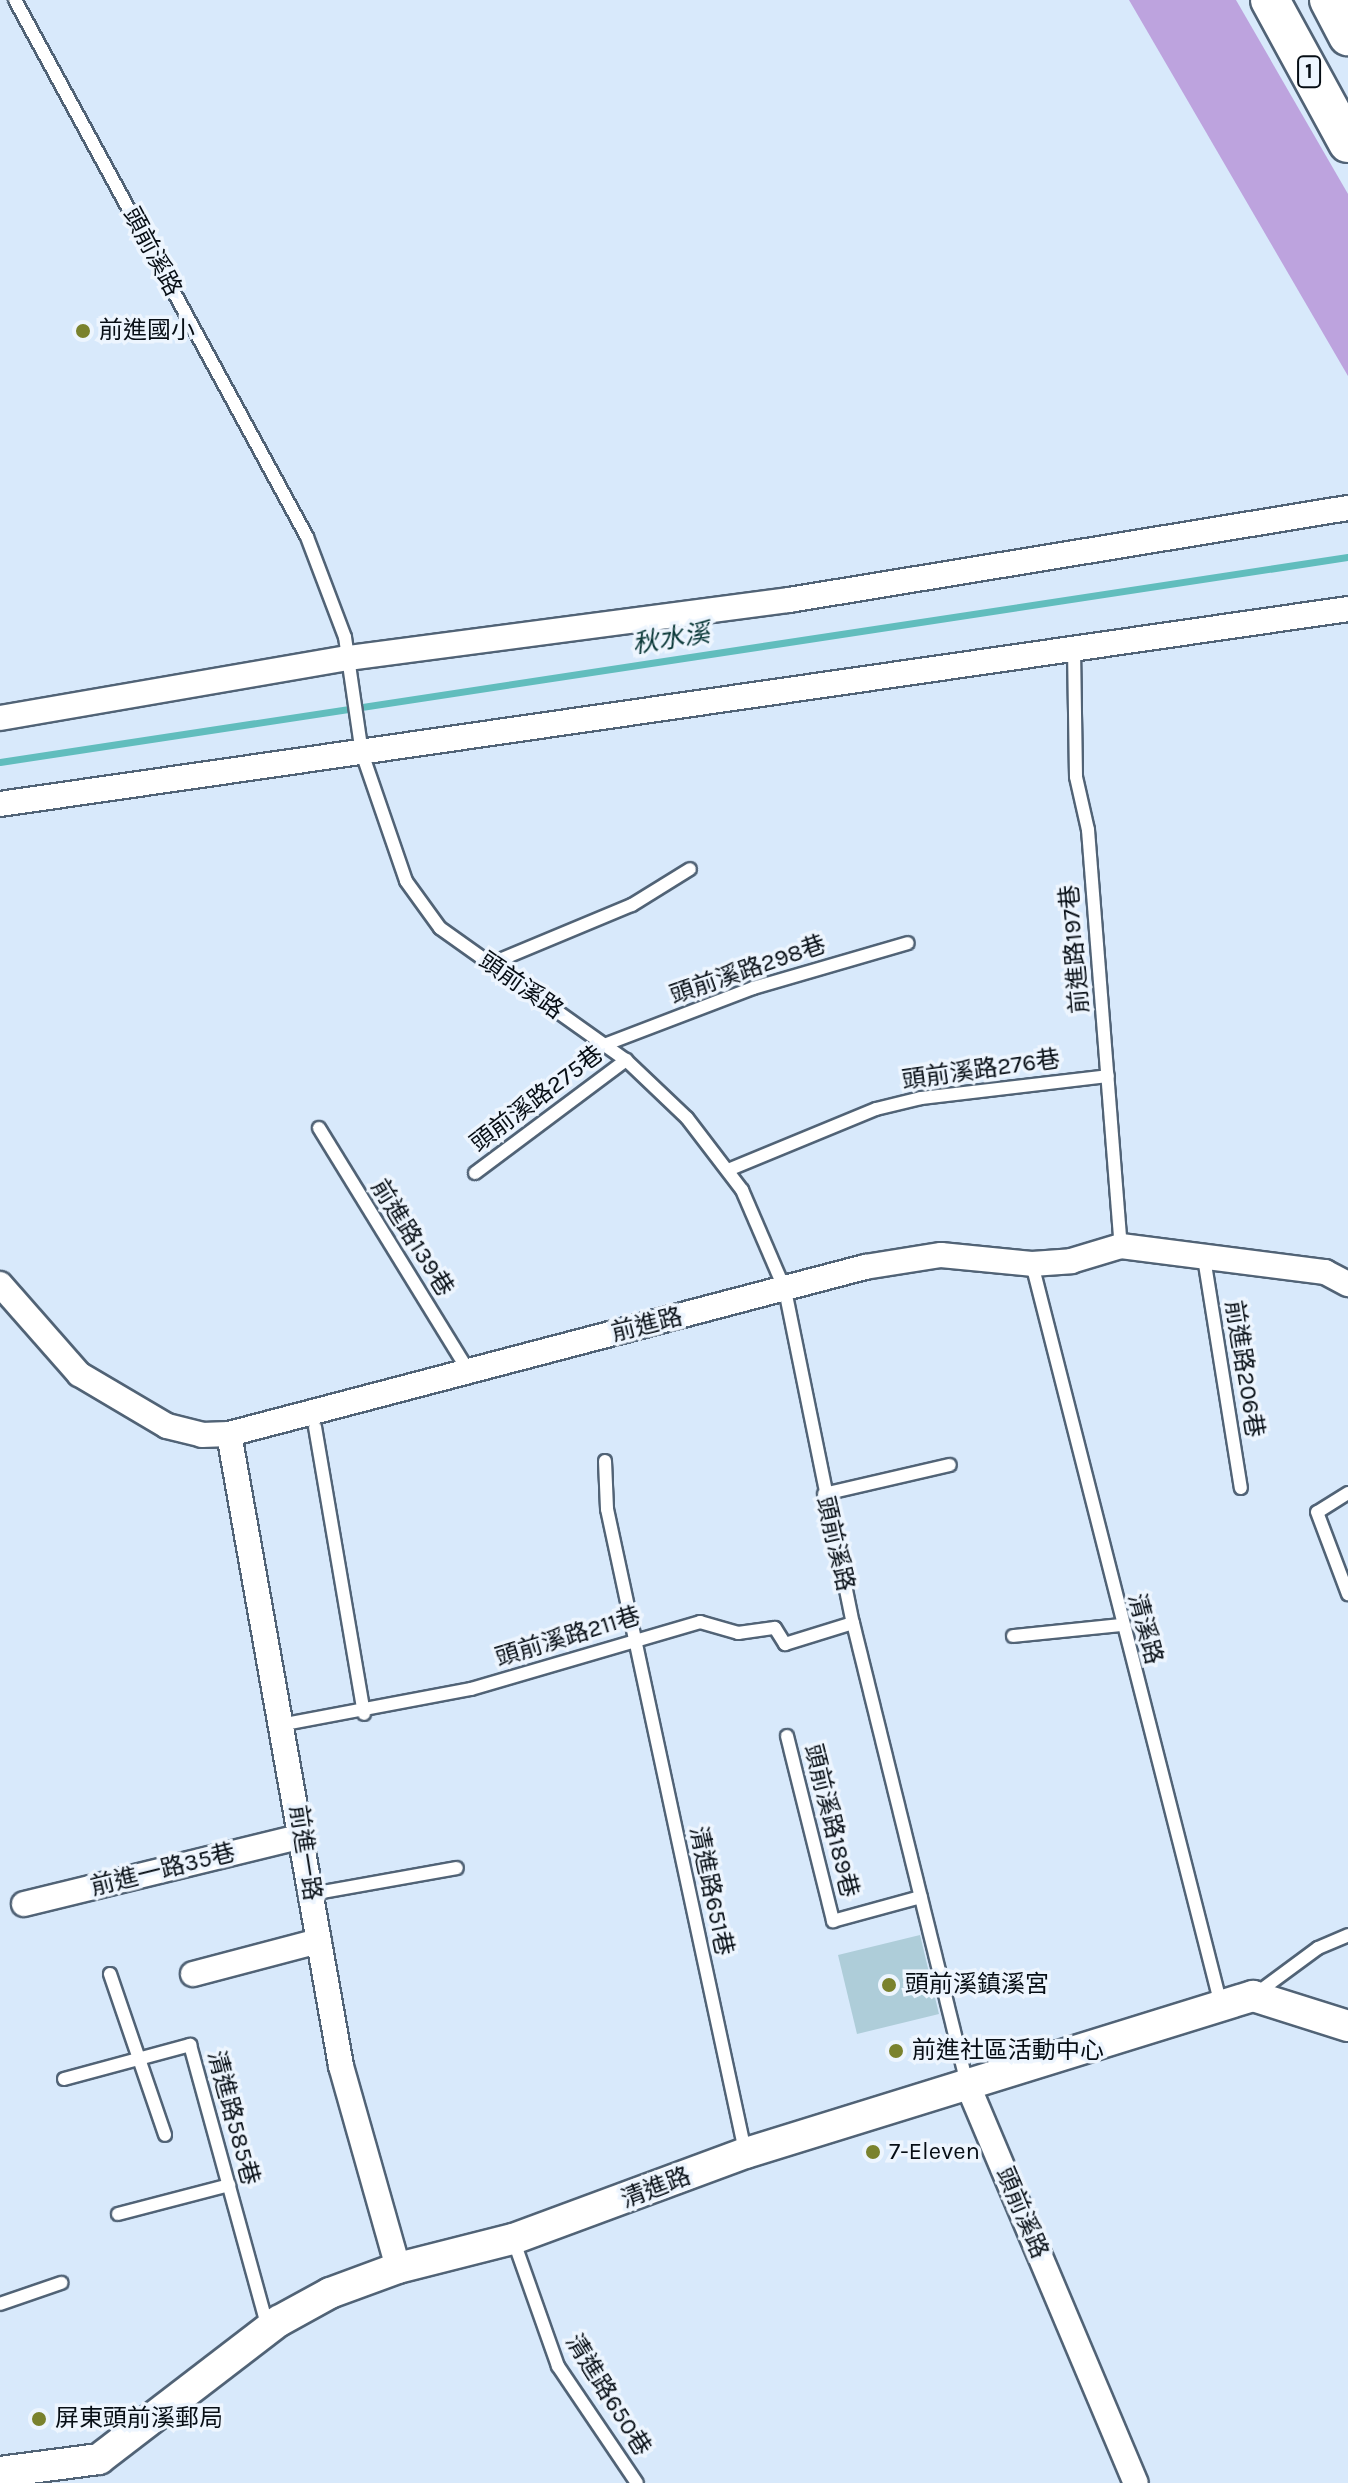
<!DOCTYPE html>
<meta charset="utf-8">
<style>
body{margin:0}
#map{position:relative;width:1348px;height:2483px;overflow:hidden;background:#d8e9fb;font-family:Karla,"Noto Sans TC",sans-serif}
div>[style]{position:absolute}
.forest>*{inset:0;background:#bda3de}
.stream>*{height:7px;margin:-3.5px;padding:0 3.5px;transform-origin:3.5px;border-radius:3.5px;background:#61bdbd}
.building>*{inset:0;background:#aecdd9}
.roads{filter:drop-shadow(2px 0 #516376) drop-shadow(-2px 0 #516376) drop-shadow(0 2px #516376) drop-shadow(0 -2px #516376)}
.service>*{height:12px;margin:-6px;padding:0 6px;transform-origin:6px;border-radius:6px;background:#fff}
.minor>*{height:24px;margin:-12px;padding:0 12px;transform-origin:12px;border-radius:12px;background:#fff}
.tertiary>*{height:30px;margin:-15px;padding:0 15px;transform-origin:15px;border-radius:15px;background:#fff}
.primary>*{height:38px;margin:-19px;padding:0 19px;transform-origin:19px;border-radius:19px;background:#fff}
.dots>*{width:22px;height:22px;translate:-50% -50%;box-sizing:border-box;border:4px solid #edf5fe;border-radius:50%}
span{translate:-50% -50%;white-space:nowrap;text-align:center;line-height:1.15;-webkit-text-stroke:7px #edf5fe;paint-order:stroke}
.shield-label span{padding:2px 6px;background:#edf5fe;border:2px solid;border-radius:6px;-webkit-text-stroke-width:0}
.shield-label{font-size:22px;color:#070e15;font-weight:700}
.street-label{font-size:24px;color:#070e15}
.poi-label{font-size:24px;color:#070e15}
.left{translate:0 -50%;text-align:left}
.water-label{font-size:26px;color:#0a3838;font-style:italic}
</style>
<div id="map">
<div class="forest">
<div style="clip-path:polygon(1129px 0,1236px 0,1348px 194px,1348px 376px)"></div>
</div>
<div class="stream">
<div style="left:0;top:762px;width:1363px;rotate:-8.65deg"></div>
</div>
<div class="building">
<div style="clip-path:polygon(920px 1935px,939px 2014px,857px 2034px,838px 1955px)"></div>
</div>
<div class="roads">
<div class="service">
<div style="left:15px;top:0;width:611px;rotate:61.46deg"></div>
<div style="left:307px;top:537px;width:107px;rotate:69.2deg"></div>
<div style="left:345px;top:637px;width:117px;rotate:81.7deg"></div>
<div style="left:362px;top:753px;width:135px;rotate:71deg"></div>
<div style="left:406px;top:881px;width:58px;rotate:54.1deg"></div>
<div style="left:440px;top:928px;width:228px;rotate:35.4deg"></div>
<div style="left:626px;top:1060px;width:84px;rotate:43.6deg"></div>
<div style="left:687px;top:1118px;width:91px;rotate:52.6deg"></div>
<div style="left:742px;top:1190px;width:109px;rotate:66.7deg"></div>
<div style="left:785px;top:1290px;width:340px;rotate:78.5deg"></div>
<div style="left:853px;top:1623px;width:472px;rotate:76.1deg"></div>
<div style="left:1074px;top:649px;width:128px;rotate:89.1deg"></div>
<div style="left:1076px;top:777px;width:54px;rotate:77.2deg"></div>
<div style="left:1088px;top:830px;width:417px;rotate:85.5deg"></div>
<div style="left:490px;top:964px;width:154px;rotate:-22.6deg"></div>
<div style="left:632px;top:905px;width:68px;rotate:-31.8deg"></div>
<div style="left:604px;top:1045px;width:160px;rotate:-20.9deg"></div>
<div style="left:753px;top:988px;width:161px;rotate:-16.2deg"></div>
<div style="left:319px;top:1128px;width:284px;rotate:58.4deg"></div>
<div style="left:728px;top:1170px;width:160px;rotate:-22.4deg"></div>
<div style="left:876px;top:1109px;width:46px;rotate:-13.7deg"></div>
<div style="left:921px;top:1098px;width:188px;rotate:-6.7deg"></div>
<div style="left:475px;top:1173px;width:189px;rotate:-36.8deg"></div>
<div style="left:1204px;top:1258px;width:233px;rotate:80.9deg"></div>
<div style="left:1032px;top:1264px;width:765px;rotate:75.69deg"></div>
<div style="left:315px;top:1427px;width:291px;rotate:80.3deg"></div>
<div style="left:605px;top:1461px;width:48px;rotate:87.6deg"></div>
<div style="left:607px;top:1509px;width:657px;rotate:77.87deg"></div>
<div style="left:1348px;top:1493px;width:36px;rotate:148deg"></div>
<div style="left:1317px;top:1512px;width:88px;rotate:69.3deg"></div>
<div style="left:824px;top:1494px;width:129px;rotate:-13deg"></div>
<div style="left:1013px;top:1636px;width:110px;rotate:-5.8deg"></div>
<div style="left:285px;top:1724px;width:189px;rotate:-10.7deg"></div>
<div style="left:471px;top:1689px;width:239px;rotate:-16.3deg"></div>
<div style="left:700px;top:1622px;width:40px;rotate:16deg"></div>
<div style="left:738px;top:1633px;width:37px;rotate:-8deg"></div>
<div style="left:775px;top:1628px;width:19px;rotate:58deg"></div>
<div style="left:785px;top:1644px;width:71px;rotate:-17.2deg"></div>
<div style="left:787px;top:1736px;width:191px;rotate:76deg"></div>
<div style="left:833px;top:1921px;width:91px;rotate:-15.3deg"></div>
<div style="left:311px;top:1894px;width:148px;rotate:-10.1deg"></div>
<div style="left:110px;top:1974px;width:170px;rotate:71.1deg"></div>
<div style="left:1257px;top:1993px;width:76px;rotate:-36.4deg"></div>
<div style="left:1318px;top:1948px;width:33px;rotate:-23deg"></div>
<div style="left:64px;top:2079px;width:131px;rotate:-15.1deg"></div>
<div style="left:190px;top:2045px;width:295px;rotate:74.6deg"></div>
<div style="left:118px;top:2214px;width:115px;rotate:-14.6deg"></div>
<div style="left:513px;top:2239px;width:135px;rotate:70.5deg"></div>
<div style="left:558px;top:2366px;width:141px;rotate:56deg"></div>
<div style="left:0;top:2304px;width:65px;rotate:-19deg"></div>
</div>
<div class="minor">
<div style="left:0;top:718px;width:353px;rotate:-9.8deg"></div>
<div style="left:348px;top:658px;width:445px;rotate:-7.5deg"></div>
<div style="left:789px;top:600px;width:567px;rotate:-9.35deg"></div>
<div style="left:0;top:804px;width:1362px;rotate:-8.23deg"></div>
<div style="left:0;top:1284px;width:120px;rotate:48.7deg"></div>
<div style="left:79px;top:1374px;width:102px;rotate:30.6deg"></div>
<div style="left:167px;top:1426px;width:36px;rotate:14deg"></div>
<div style="left:202px;top:1435px;width:27px;rotate:-2deg"></div>
<div style="left:229px;top:1434px;width:658px;rotate:-14.71deg"></div>
<div style="left:865px;top:1267px;width:77px;rotate:-9deg"></div>
<div style="left:941px;top:1255px;width:91px;rotate:5.6deg"></div>
<div style="left:1032px;top:1264px;width:39px;rotate:-4deg"></div>
<div style="left:1071px;top:1261px;width:52px;rotate:-16.7deg"></div>
<div style="left:1121px;top:1246px;width:206px;rotate:7.3deg"></div>
<div style="left:1325px;top:1272px;width:26px;rotate:28deg"></div>
<div style="left:229px;top:1434px;width:642px;rotate:79.95deg"></div>
<div style="left:341px;top:2066px;width:210px;rotate:74.2deg"></div>
<div style="left:24px;top:1904px;width:286px;rotate:-13.7deg"></div>
<div style="left:193px;top:1974px;width:130px;rotate:-14.7deg"></div>
<div style="left:966px;top:2081px;width:436px;rotate:67.1deg"></div>
</div>
<div class="tertiary">
<div style="left:0;top:2472px;width:100px;rotate:-7.5deg"></div>
<div style="left:99px;top:2459px;width:227px;rotate:-37.5deg"></div>
<div style="left:279px;top:2321px;width:58px;rotate:-28.8deg"></div>
<div style="left:330px;top:2293px;width:72px;rotate:-20.2deg"></div>
<div style="left:398px;top:2268px;width:119px;rotate:-14.2deg"></div>
<div style="left:513px;top:2239px;width:248px;rotate:-20.3deg"></div>
<div style="left:746px;top:2153px;width:531px;rotate:-17.21deg"></div>
<div style="left:1253px;top:1996px;width:100px;rotate:17.5deg"></div>
</div>
<div class="primary">
<div style="left:1270px;top:0;width:163px;rotate:61.4deg"></div>
<div style="left:1329px;top:0;width:41px;rotate:62.2deg"></div>
</div>
</div>
<div class="dots">
<div style="left:83px;top:331px;background:#7a822d"></div>
<div style="left:889px;top:1985px;background:#7a822d"></div>
<div style="left:896px;top:2051px;background:#7a822d"></div>
<div style="left:873px;top:2152px;background:#7a822d"></div>
<div style="left:39px;top:2419px;background:#7a822d"></div>
</div>
<div class="shield-label">
<span style="left:1309px;top:72px">1</span>
</div>
<div class="street-label">
<span style="left:152px;top:252px;rotate:62deg">頭前溪路</span>
<span style="left:1075px;top:949px;rotate:-95deg">前進路197巷</span>
<span style="left:748px;top:970px;rotate:-19deg">頭前溪路298巷</span>
<span style="left:521px;top:986px;rotate:35deg">頭前溪路</span>
<span style="left:981px;top:1070px;rotate:-8deg">頭前溪路276巷</span>
<span style="left:537px;top:1099px;rotate:-37deg">頭前溪路275巷</span>
<span style="left:412px;top:1238px;rotate:58deg">前進路139巷</span>
<span style="left:647px;top:1325px;rotate:-14deg">前進路</span>
<span style="left:1244px;top:1369px;rotate:81deg">前進路206巷</span>
<span style="left:835px;top:1544px;rotate:77deg">頭前溪路</span>
<span style="left:1145px;top:1629px;rotate:75deg">清溪路</span>
<span style="left:568px;top:1637px;rotate:-17deg">頭前溪路211巷</span>
<span style="left:831px;top:1821px;rotate:76deg">頭前溪路189巷</span>
<span style="left:305px;top:1853px;rotate:81deg">前進一路</span>
<span style="left:163px;top:1870px;rotate:-14deg">前進一路35巷</span>
<span style="left:711px;top:1891px;rotate:78deg">清進路651巷</span>
<span style="left:233px;top:2118px;rotate:75deg">清進路585巷</span>
<span style="left:656px;top:2188px;rotate:-21deg">清進路</span>
<span style="left:1022px;top:2213px;rotate:67deg">頭前溪路</span>
<span style="left:608px;top:2395px;rotate:58deg">清進路650巷</span>
</div>
<div class="poi-label">
<span class="left" style="left:99px;top:331px">前進國小</span>
<span class="left" style="left:905px;top:1985px">頭前溪鎮溪宮</span>
<span class="left" style="left:912px;top:2051px">前進社區活動中心</span>
<span class="left" style="left:889px;top:2152px">7-Eleven</span>
<span class="left" style="left:55px;top:2419px">屏東頭前溪郵局</span>
</div>
<div class="water-label">
<span style="left:671px;top:639px;rotate:-9deg">秋水溪</span>
</div>
</div>
